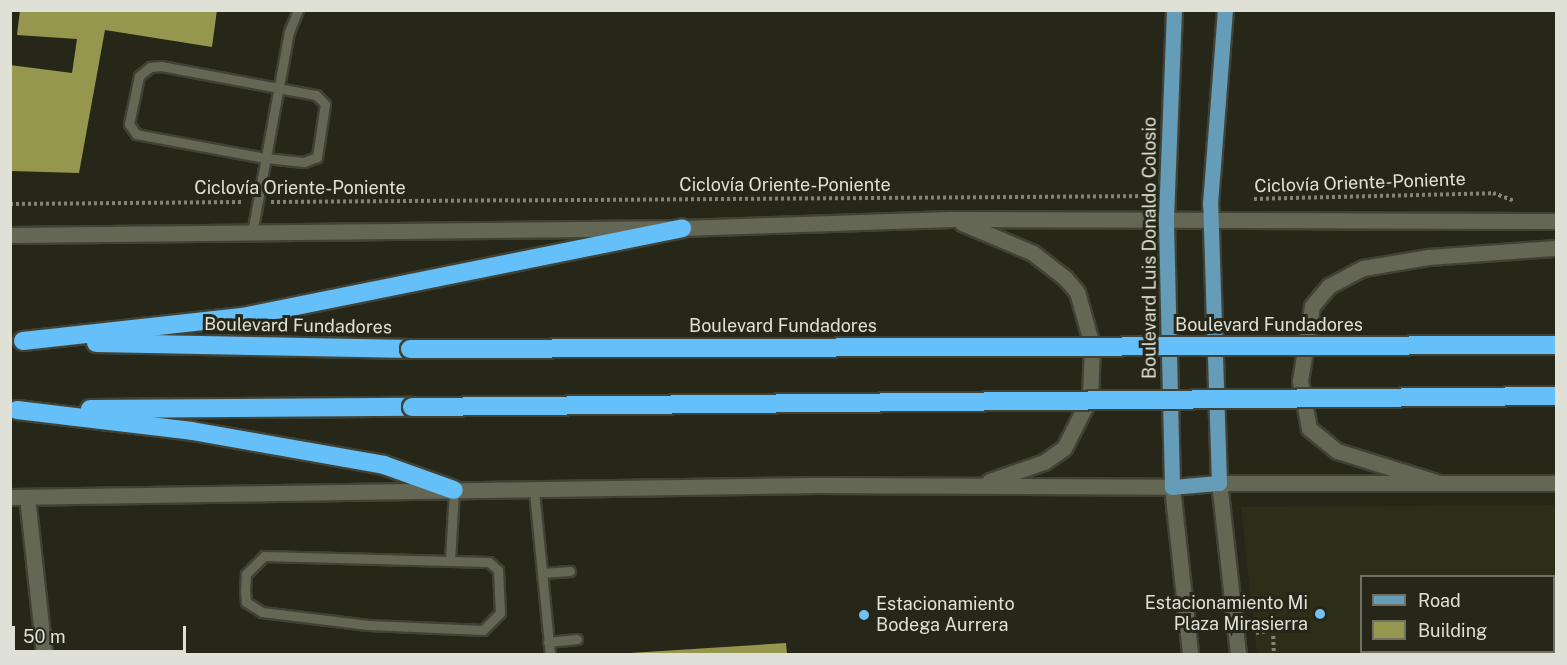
<!DOCTYPE html>
<meta charset="utf-8">
<style>
body{margin:0}
#map{position:relative;width:1567px;height:665px;overflow:hidden;background:#262718;font-family:"Public Sans",sans-serif}
div>[style]{position:absolute}
.built>*{inset:0;background:#2d2e17}
.building>*{inset:0;background:#94974d}
.path>*{height:4px;margin-top:-2px;transform-origin:0;background:repeating-linear-gradient(90deg,#838478 0 3px,transparent 0 6px)}
.roads{filter:drop-shadow(2px 0 #414236) drop-shadow(-2px 0 #414236) drop-shadow(0 2px #414236) drop-shadow(0 -2px #414236)}
.service>*{height:9px;margin:-4.5px;padding:0 4.5px;transform-origin:4.5px;border-radius:4.5px;background:#656755}
.minor>*{height:15px;margin:-7.5px;padding:0 7.5px;transform-origin:7.5px;border-radius:7.5px;background:#656755}
.secondary>*{height:15px;margin:-7.5px;padding:0 7.5px;transform-origin:7.5px;border-radius:7.5px;background:#656755}
.primary>*{height:15px;margin:-7.5px;padding:0 7.5px;transform-origin:7.5px;border-radius:7.5px;background:#659cb7}
.motorway>*{height:18px;margin:-9px;padding:0 9px;transform-origin:9px;border-radius:9px;background:#65c0f9}
.bridges{filter:drop-shadow(2px 0 #414236) drop-shadow(-2px 0 #414236) drop-shadow(0 2px #414236) drop-shadow(0 -2px #414236)}
.motorway-bridge>*{height:18px;margin:-9px;padding:0 9px;transform-origin:9px;border-radius:9px;background:#65c0f9}
.dots>*{width:16px;height:16px;translate:-50% -50%;box-sizing:border-box;border:3px solid #262718;border-radius:50%}
span{translate:-50% -50%;white-space:nowrap;text-align:center;line-height:1.15;-webkit-text-stroke:6px #262718;paint-order:stroke}
.street-label{font-size:18px;color:#dfe0d6}
.poi-label{font-size:18px;color:#dfe0d6}
.right{translate:-100% -50%;text-align:right}
.left{translate:0 -50%;text-align:left}
.frame{position:absolute;inset:0;border:12px solid #dfe0d6;pointer-events:none}
.legend{position:absolute;left:1360px;top:575px;width:195px;height:78px;box-sizing:border-box;background:#262718;border:2px solid #707164;margin:0;padding:8px 10px;list-style:none;font-size:18px;color:#dfe0d6}
.legend li{display:flex;align-items:center;gap:12px;height:30px}
.legend b{width:30px;border:2px solid #707164}
.scale{position:absolute;left:12px;top:626px;width:174px;height:27px;box-sizing:border-box;border:3px solid #dfe0d6;border-top:0;padding-left:8px;font-size:18px;line-height:21px;white-space:nowrap;color:#dfe0d6;-webkit-text-stroke:4px #262718;paint-order:stroke}
</style>
<div id="map">
<div class="built">
<div style="clip-path:polygon(evenodd,1556px 505px,1556px 654px,1257px 654px,1241px 507px,1556px 505px,1362px 576px,1554px 576px,1554px 652px,1362px 652px,1362px 576px)"></div>
</div>
<div class="building">
<div style="clip-path:polygon(20px 10px,217px 10px,212px 47px,105px 30px,79px 173px,10px 171px,10px 65px,72px 73px,77px 39px,17px 35px)"></div>
<div style="clip-path:polygon(786px 643px,787px 654px,630px 654px,630px 653px)"></div>
</div>
<div class="path">
<div style="left:1254px;top:199px;width:239px;rotate:-1.4deg"></div>
<div style="left:1493px;top:193px;width:23px;rotate:20deg"></div>
<div style="left:271px;top:202px;width:878px;rotate:-0.39deg"></div>
<div style="left:10px;top:204px;width:233px;rotate:-0.5deg"></div>
<div style="left:1256px;top:633px;width:17px;rotate:-10deg"></div>
<div style="left:1273px;top:630px;width:24px;rotate:88deg"></div>
</div>
<div class="roads">
<div class="service">
<div style="left:161px;top:66px;width:158px;rotate:10.6deg"></div>
<div style="left:316px;top:95px;width:13px;rotate:45deg"></div>
<div style="left:325px;top:104px;width:54px;rotate:98.6deg"></div>
<div style="left:317px;top:157px;width:14px;rotate:159deg"></div>
<div style="left:304px;top:162px;width:39px;rotate:-174deg"></div>
<div style="left:265px;top:158px;width:131px;rotate:-169.5deg"></div>
<div style="left:136px;top:134px;width:12px;rotate:-125deg"></div>
<div style="left:129px;top:124px;width:49px;rotate:-78.2deg"></div>
<div style="left:139px;top:76px;width:14px;rotate:-39deg"></div>
<div style="left:150px;top:67px;width:11px;rotate:-5deg"></div>
<div style="left:252px;top:233px;width:204px;rotate:-79.6deg"></div>
<div style="left:289px;top:32px;width:24px;rotate:-68deg"></div>
<div style="left:534px;top:491px;width:164px;rotate:84.4deg"></div>
<div style="left:264px;top:556px;width:225px;rotate:1.5deg"></div>
<div style="left:489px;top:562px;width:12px;rotate:42deg"></div>
<div style="left:498px;top:570px;width:43px;rotate:87.3deg"></div>
<div style="left:500px;top:613px;width:24px;rotate:135deg"></div>
<div style="left:483px;top:630px;width:115px;rotate:-177.5deg"></div>
<div style="left:368px;top:625px;width:107px;rotate:-173deg"></div>
<div style="left:262px;top:612px;width:19px;rotate:-148deg"></div>
<div style="left:246px;top:602px;width:11px;rotate:-95deg"></div>
<div style="left:245px;top:591px;width:17px;rotate:-87deg"></div>
<div style="left:246px;top:574px;width:25px;rotate:-45deg"></div>
<div style="left:450px;top:560px;width:70px;rotate:-86.7deg"></div>
<div style="left:542px;top:573px;width:28px;rotate:-4deg"></div>
<div style="left:548px;top:642px;width:29px;rotate:-6deg"></div>
</div>
<div class="minor">
<div style="left:27px;top:497px;width:158px;rotate:83.8deg"></div>
</div>
<div class="secondary">
<div style="left:962px;top:223px;width:77px;rotate:22.9deg"></div>
<div style="left:1033px;top:253px;width:41px;rotate:38deg"></div>
<div style="left:1065px;top:278px;width:18px;rotate:49deg"></div>
<div style="left:1077px;top:292px;width:55px;rotate:74.2deg"></div>
<div style="left:1092px;top:345px;width:52px;rotate:92.2deg"></div>
<div style="left:1090px;top:397px;width:57px;rotate:117deg"></div>
<div style="left:1064px;top:448px;width:24px;rotate:145deg"></div>
<div style="left:1044px;top:462px;width:58px;rotate:160.9deg"></div>
<div style="left:10px;top:235px;width:672px;rotate:-0.6deg"></div>
<div style="left:682px;top:228px;width:269px;rotate:-1.9deg"></div>
<div style="left:951px;top:219px;width:605px;rotate:0.19deg"></div>
<div style="left:1436px;top:482px;width:104px;rotate:-162.6deg"></div>
<div style="left:1337px;top:451px;width:36px;rotate:-141deg"></div>
<div style="left:1309px;top:428px;width:48px;rotate:-100.8deg"></div>
<div style="left:1300px;top:381px;width:76px;rotate:-80.9deg"></div>
<div style="left:1312px;top:306px;width:26px;rotate:-50deg"></div>
<div style="left:1329px;top:286px;width:38px;rotate:-28deg"></div>
<div style="left:1363px;top:268px;width:67px;rotate:-9.5deg"></div>
<div style="left:1429px;top:257px;width:127px;rotate:-4.1deg"></div>
<div style="left:10px;top:497px;width:807px;rotate:-0.85deg"></div>
<div style="left:817px;top:485px;width:355px;rotate:0.3deg"></div>
<div style="left:1172px;top:487px;width:168px;rotate:83.8deg"></div>
<div style="left:1238px;top:654px;width:172px;rotate:-96.3deg"></div>
<div style="left:1219px;top:483px;width:337px"></div>
</div>
<div class="primary">
<div style="left:1174px;top:10px;width:211px;rotate:92.2deg"></div>
<div style="left:1166px;top:221px;width:266px;rotate:88.7deg"></div>
<div style="left:1172px;top:487px;width:47px;rotate:-4.9deg"></div>
<div style="left:1219px;top:483px;width:279px;rotate:-91.8deg"></div>
<div style="left:1210px;top:204px;width:195px;rotate:-85.6deg"></div>
</div>
<div class="motorway">
<div style="left:23px;top:341px;width:220px;rotate:-6.3deg"></div>
<div style="left:242px;top:317px;width:449px;rotate:-11.4deg"></div>
<div style="left:96px;top:343px;width:314px;rotate:1.1deg"></div>
<div style="left:90px;top:409px;width:322px;rotate:-0.4deg"></div>
<div style="left:17px;top:410px;width:176px;rotate:6.8deg"></div>
<div style="left:192px;top:431px;width:195px;rotate:10deg"></div>
<div style="left:384px;top:465px;width:74px;rotate:19.7deg"></div>
</div>
</div>
<div class="bridges">
<div class="motorway-bridge">
<div style="left:410px;top:349px;width:1146px;rotate:-0.2deg"></div>
<div style="left:412px;top:407px;width:1144px;rotate:-0.55deg"></div>
</div>
</div>
<div class="dots">
<div style="left:1320px;top:614px;background:#71c1f5"></div>
<div style="left:864px;top:615px;background:#71c1f5"></div>
</div>
<div class="street-label">
<span style="left:1360px;top:183px;rotate:-2deg">Ciclovía Oriente-Poniente</span>
<span style="left:785px;top:185px">Ciclovía Oriente-Poniente</span>
<span style="left:300px;top:188px">Ciclovía Oriente-Poniente</span>
<span style="left:1150px;top:248px;rotate:-90deg">Boulevard Luis Donaldo Colosio</span>
<span style="left:1269px;top:325px">Boulevard Fundadores</span>
<span style="left:298px;top:326px;rotate:1deg">Boulevard Fundadores</span>
<span style="left:783px;top:326px">Boulevard Fundadores</span>
</div>
<div class="poi-label">
<span class="right" style="left:1308px;top:614px">Estacionamiento Mi<br>Plaza Mirasierra</span>
<span class="left" style="left:876px;top:615px">Estacionamiento<br>Bodega Aurrera</span>
</div>
<div class="frame"></div>
<ul class="legend">
<li><b style="height:8px;background:#659cb7"></b>Road</li>
<li><b style="height:16px;background:#94974d"></b>Building</li>
</ul>
<div class="scale">50 m</div>
</div>
